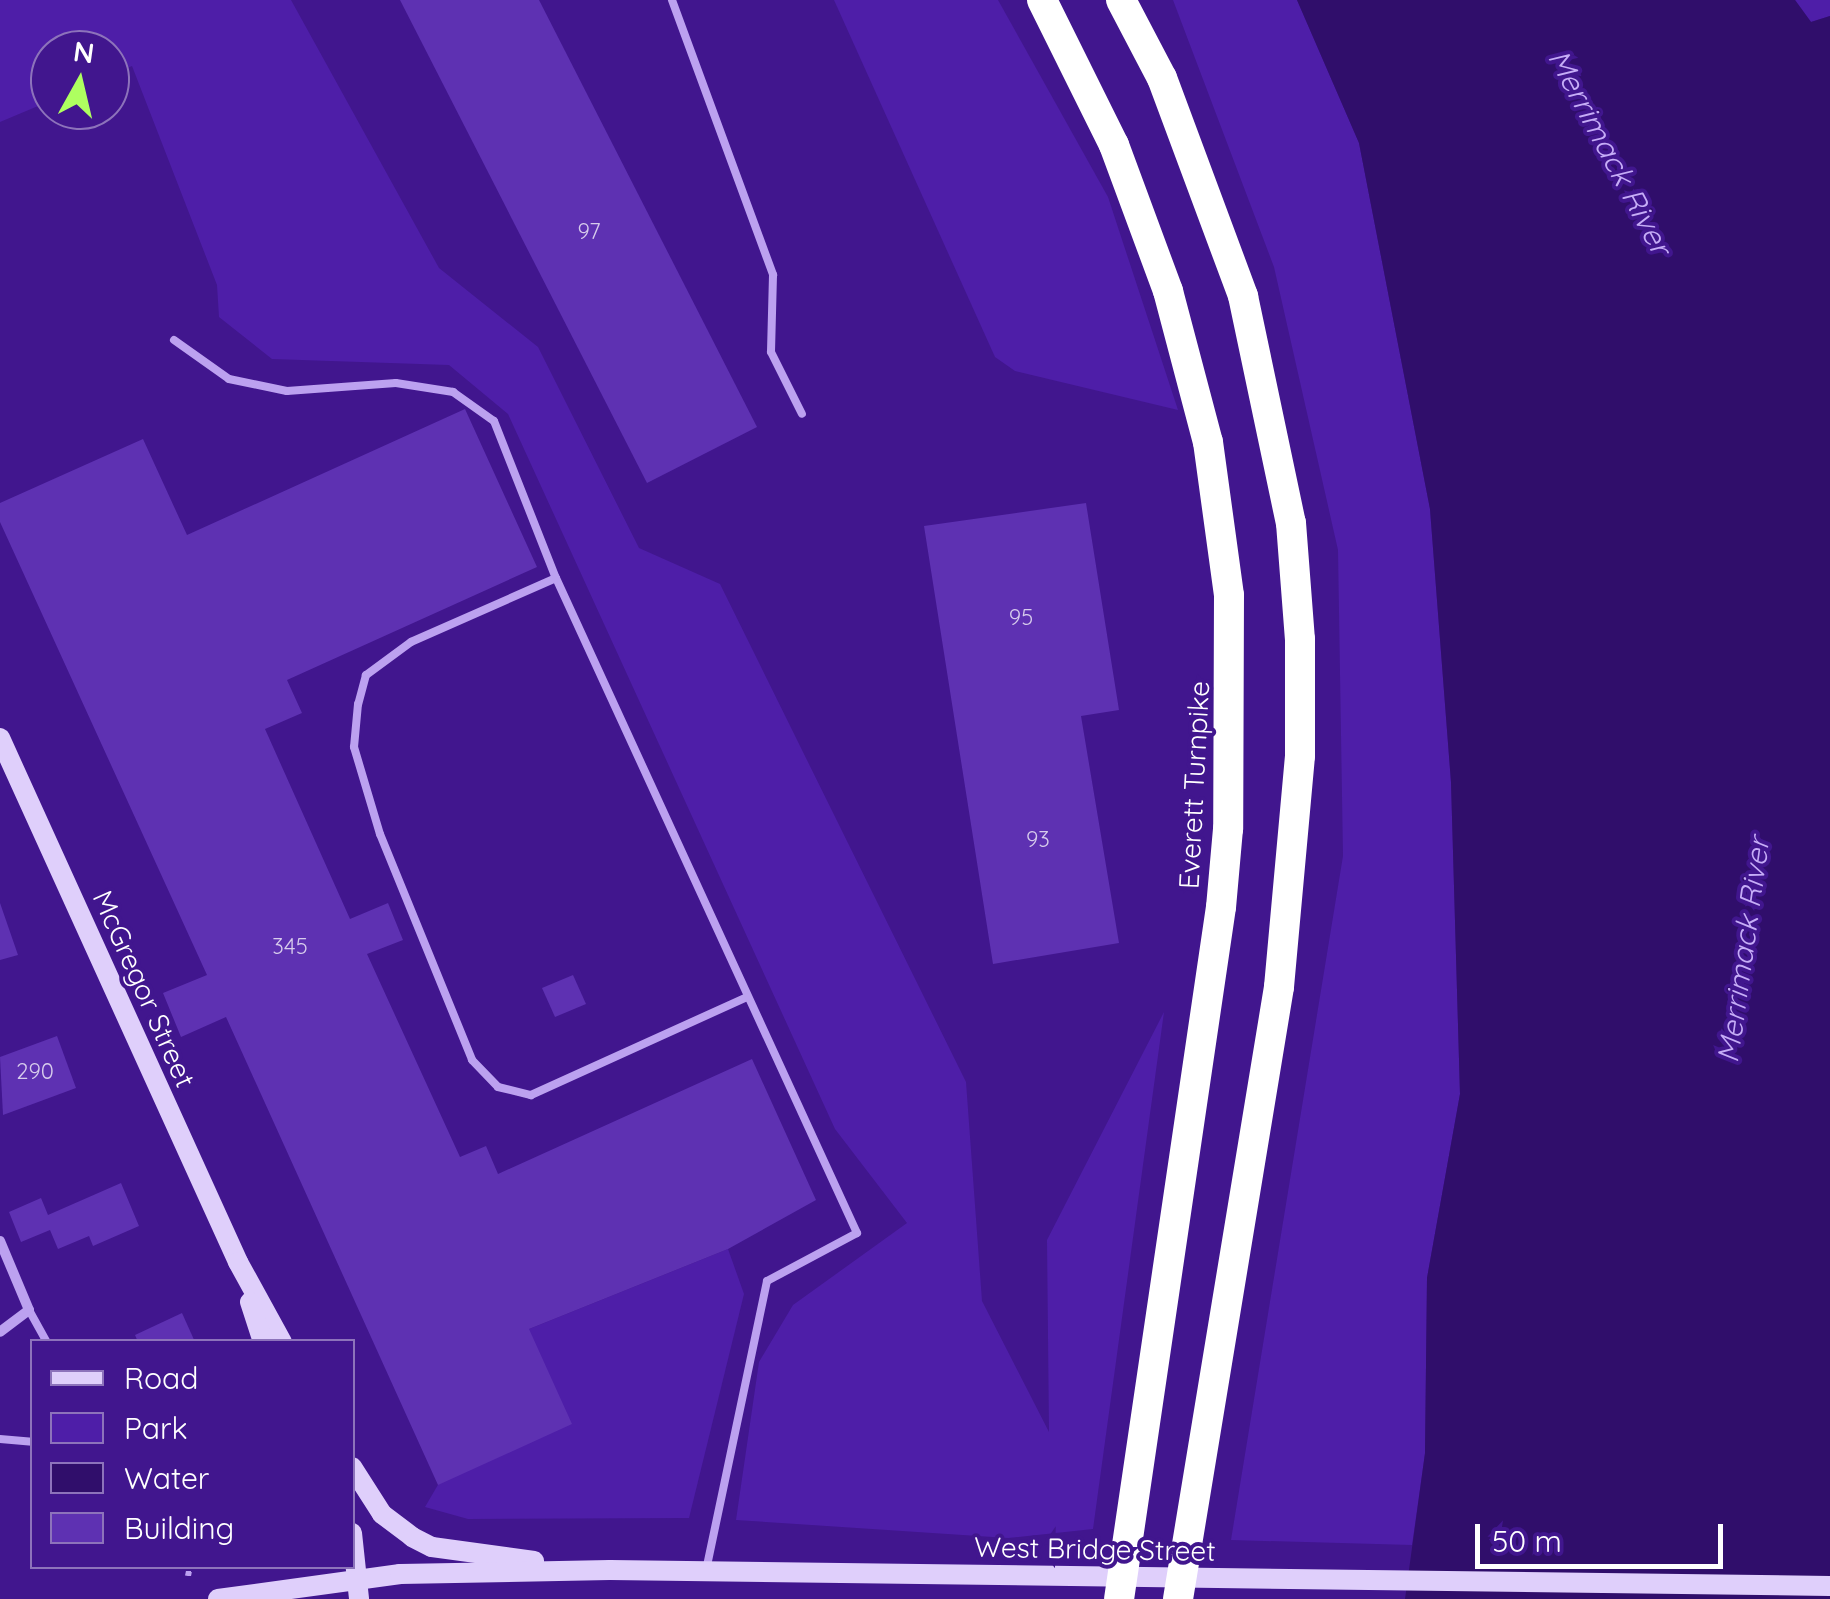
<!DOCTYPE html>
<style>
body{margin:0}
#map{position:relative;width:1830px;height:1599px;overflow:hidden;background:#41168e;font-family:Quicksand,sans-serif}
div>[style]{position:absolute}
.green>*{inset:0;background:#4e1ea8}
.water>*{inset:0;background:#300e6b}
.building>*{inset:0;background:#5e31b2}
.path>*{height:6px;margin-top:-3px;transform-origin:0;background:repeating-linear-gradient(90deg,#bca1f0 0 5px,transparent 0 13px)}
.lane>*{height:8px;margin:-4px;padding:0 4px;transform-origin:4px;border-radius:4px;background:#bca1f0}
.street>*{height:10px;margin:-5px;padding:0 5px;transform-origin:5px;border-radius:5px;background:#bca1f0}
.secondary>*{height:20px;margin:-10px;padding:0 10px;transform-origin:10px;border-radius:10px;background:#dfcffb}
.highway>*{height:30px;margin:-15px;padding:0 15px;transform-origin:15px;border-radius:15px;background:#fff}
span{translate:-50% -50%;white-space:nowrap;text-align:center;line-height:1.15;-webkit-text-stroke:8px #41168e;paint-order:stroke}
.number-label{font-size:22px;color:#d7ccec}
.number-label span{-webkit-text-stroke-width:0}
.street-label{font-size:28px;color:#fff}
.water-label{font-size:30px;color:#c6adf7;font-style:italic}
.legend{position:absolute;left:30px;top:1339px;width:325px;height:230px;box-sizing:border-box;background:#41168e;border:2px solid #8d73bb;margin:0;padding:12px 18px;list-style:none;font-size:30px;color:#fff}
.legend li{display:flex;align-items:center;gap:20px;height:50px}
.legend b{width:50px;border:2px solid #8d73bb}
.north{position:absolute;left:30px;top:30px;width:100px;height:100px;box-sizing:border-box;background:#41168e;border:2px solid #8d73bb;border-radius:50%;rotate:8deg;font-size:28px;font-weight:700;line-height:40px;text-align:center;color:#fff}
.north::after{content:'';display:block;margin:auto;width:35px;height:45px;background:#aeff60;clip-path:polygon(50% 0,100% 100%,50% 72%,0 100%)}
.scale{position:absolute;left:1475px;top:1524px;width:248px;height:45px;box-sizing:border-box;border:5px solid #fff;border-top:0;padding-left:12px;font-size:30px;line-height:35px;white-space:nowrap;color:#fff;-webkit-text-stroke:8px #41168e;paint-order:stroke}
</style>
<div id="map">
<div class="green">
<div style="clip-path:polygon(0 0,291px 0,439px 268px,538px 347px,639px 548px,720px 584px,966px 1082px,982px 1301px,1049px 1432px,1047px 1240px,1164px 1012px,1093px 1529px,1008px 1538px,736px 1520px,759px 1362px,793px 1305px,907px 1223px,835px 1129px,508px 414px,449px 365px,272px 359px,219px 317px,217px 285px,132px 66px,110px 75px,110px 50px,50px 50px,50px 101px,0 122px)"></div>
<div style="clip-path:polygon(834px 0,998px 0,1108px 197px,1178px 410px,1015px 371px,995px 357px)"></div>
<div style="clip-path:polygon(1173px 0,1297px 0,1359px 143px,1430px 509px,1451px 782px,1460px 1094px,1427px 1278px,1425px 1454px,1412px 1545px,1231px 1540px,1343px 856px,1338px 550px,1274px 267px)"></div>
<div style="clip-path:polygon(1795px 0,1830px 0,1830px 16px,1811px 22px)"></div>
<div style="clip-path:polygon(728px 1249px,744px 1294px,689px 1518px,468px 1519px,425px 1507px,529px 1329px)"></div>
</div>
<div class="water">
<div style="clip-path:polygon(1297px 0,1795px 0,1811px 22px,1830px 16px,1830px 1599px,1405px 1599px,1425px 1453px,1427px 1278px,1460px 1094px,1451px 782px,1430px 509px,1359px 143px)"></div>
</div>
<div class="building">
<div style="clip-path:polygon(400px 0,539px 0,757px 427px,647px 483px)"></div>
<div style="clip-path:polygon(465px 409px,537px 567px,287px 680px,302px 713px,265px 729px,350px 919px,388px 903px,403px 940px,367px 954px,460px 1157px,486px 1146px,498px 1174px,752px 1059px,816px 1200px,728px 1249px,529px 1329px,572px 1424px,438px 1485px,226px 1017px,181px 1037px,163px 993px,207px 975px,0 522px,0 503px,143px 439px,187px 535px)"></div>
<div style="clip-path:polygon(1086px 503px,1119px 710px,1081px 716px,1119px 943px,993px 964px,924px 526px)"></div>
<div style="clip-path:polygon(0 903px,18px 955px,0 960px)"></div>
<div style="clip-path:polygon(573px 975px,586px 1004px,555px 1017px,542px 988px)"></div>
<div style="clip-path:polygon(57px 1036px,76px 1088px,3px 1115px,0 1057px)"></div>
<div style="clip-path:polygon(121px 1183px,139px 1226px,93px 1246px,89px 1236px,58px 1249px,50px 1230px,21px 1242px,9px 1212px,41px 1198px,48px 1215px)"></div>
<div style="clip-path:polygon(182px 1313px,195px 1342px,138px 1342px,135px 1335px)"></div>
</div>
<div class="path">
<div style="left:188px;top:1576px;width:10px;rotate:-79deg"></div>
</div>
<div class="lane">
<div style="left:672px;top:0;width:293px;rotate:69.8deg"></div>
<div style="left:773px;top:275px;width:77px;rotate:91.5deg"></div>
<div style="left:771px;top:352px;width:69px;rotate:63.4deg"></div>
<div style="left:174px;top:340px;width:67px;rotate:35.3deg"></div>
<div style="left:229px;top:379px;width:59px;rotate:11.7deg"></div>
<div style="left:287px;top:391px;width:109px;rotate:-4.2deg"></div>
<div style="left:396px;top:383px;width:58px;rotate:9deg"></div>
<div style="left:453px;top:392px;width:50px;rotate:35.3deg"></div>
<div style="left:494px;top:421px;width:169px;rotate:68.5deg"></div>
<div style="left:556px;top:578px;width:721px;rotate:65.32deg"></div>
<div style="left:857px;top:1233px;width:102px;rotate:151.9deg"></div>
<div style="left:767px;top:1281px;width:295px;rotate:101.9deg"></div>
<div style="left:556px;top:578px;width:158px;rotate:156.2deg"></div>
<div style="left:411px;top:642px;width:56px;rotate:143.7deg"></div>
<div style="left:366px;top:675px;width:30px;rotate:105deg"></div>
<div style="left:358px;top:704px;width:43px;rotate:95.3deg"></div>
<div style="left:354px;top:747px;width:91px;rotate:73.4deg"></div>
<div style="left:380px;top:834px;width:244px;rotate:67.8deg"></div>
<div style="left:472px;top:1060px;width:37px;rotate:46deg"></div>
<div style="left:498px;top:1087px;width:34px;rotate:14deg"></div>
<div style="left:531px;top:1095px;width:237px;rotate:-24.4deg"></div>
<div style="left:29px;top:1310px;width:37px;rotate:61deg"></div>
<div style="left:0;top:1439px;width:32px;rotate:5deg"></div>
</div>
<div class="street">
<div style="left:0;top:1241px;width:75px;rotate:67.2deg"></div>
<div style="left:29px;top:1310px;width:36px;rotate:143deg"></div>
</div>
<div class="secondary">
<div style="left:0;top:738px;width:576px;rotate:65.57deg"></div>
<div style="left:238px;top:1262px;width:91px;rotate:61.2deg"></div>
<div style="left:250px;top:1302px;width:42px;rotate:72deg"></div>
<div style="left:352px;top:1467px;width:56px;rotate:57.4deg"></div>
<div style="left:382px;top:1514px;width:38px;rotate:37deg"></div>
<div style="left:412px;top:1537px;width:22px;rotate:27deg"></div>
<div style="left:432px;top:1547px;width:103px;rotate:7.8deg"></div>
<div style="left:352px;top:1533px;width:66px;rotate:83.9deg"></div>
<div style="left:218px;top:1599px;width:184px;rotate:-7.8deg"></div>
<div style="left:400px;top:1574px;width:210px;rotate:-1.1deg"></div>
<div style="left:610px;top:1570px;width:1220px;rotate:0.75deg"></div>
</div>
<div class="highway">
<div style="left:1042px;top:0;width:162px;rotate:63.6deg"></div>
<div style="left:1114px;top:145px;width:156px;rotate:69.7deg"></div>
<div style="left:1168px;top:291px;width:156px;rotate:75.2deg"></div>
<div style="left:1208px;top:442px;width:154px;rotate:82.2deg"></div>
<div style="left:1229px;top:595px;width:234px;rotate:90.2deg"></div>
<div style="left:1228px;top:829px;width:78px;rotate:95.1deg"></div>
<div style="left:1221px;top:907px;width:699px;rotate:98.38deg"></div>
<div style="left:1121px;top:0;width:88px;rotate:62.3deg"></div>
<div style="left:1162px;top:78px;width:233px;rotate:69.6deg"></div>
<div style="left:1243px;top:296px;width:232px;rotate:78.1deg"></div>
<div style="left:1291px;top:523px;width:116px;rotate:85.6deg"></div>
<div style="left:1300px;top:639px;width:117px;rotate:90deg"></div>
<div style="left:1300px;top:756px;width:232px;rotate:95.2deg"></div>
<div style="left:1279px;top:987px;width:620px;rotate:99.37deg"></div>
</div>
<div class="number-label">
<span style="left:589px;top:232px">97</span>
<span style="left:1021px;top:618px">95</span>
<span style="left:1038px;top:840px">93</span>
<span style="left:290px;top:947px">345</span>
<span style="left:35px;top:1072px">290</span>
</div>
<div class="street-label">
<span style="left:1194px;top:785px;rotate:-87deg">Everett Turnpike</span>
<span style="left:144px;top:989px;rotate:66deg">McGregor Street</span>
<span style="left:1095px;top:1549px;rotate:1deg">West Bridge Street</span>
</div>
<div class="water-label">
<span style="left:1610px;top:152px;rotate:62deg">Merrimack River</span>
<span style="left:1743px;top:950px;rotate:-82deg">Merrimack River</span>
</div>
<ul class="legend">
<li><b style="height:12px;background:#dfcffb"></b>Road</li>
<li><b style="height:28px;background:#4e1ea8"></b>Park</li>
<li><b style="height:28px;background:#300e6b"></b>Water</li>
<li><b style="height:28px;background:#5e31b2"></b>Building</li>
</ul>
<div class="north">N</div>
<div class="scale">50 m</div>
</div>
